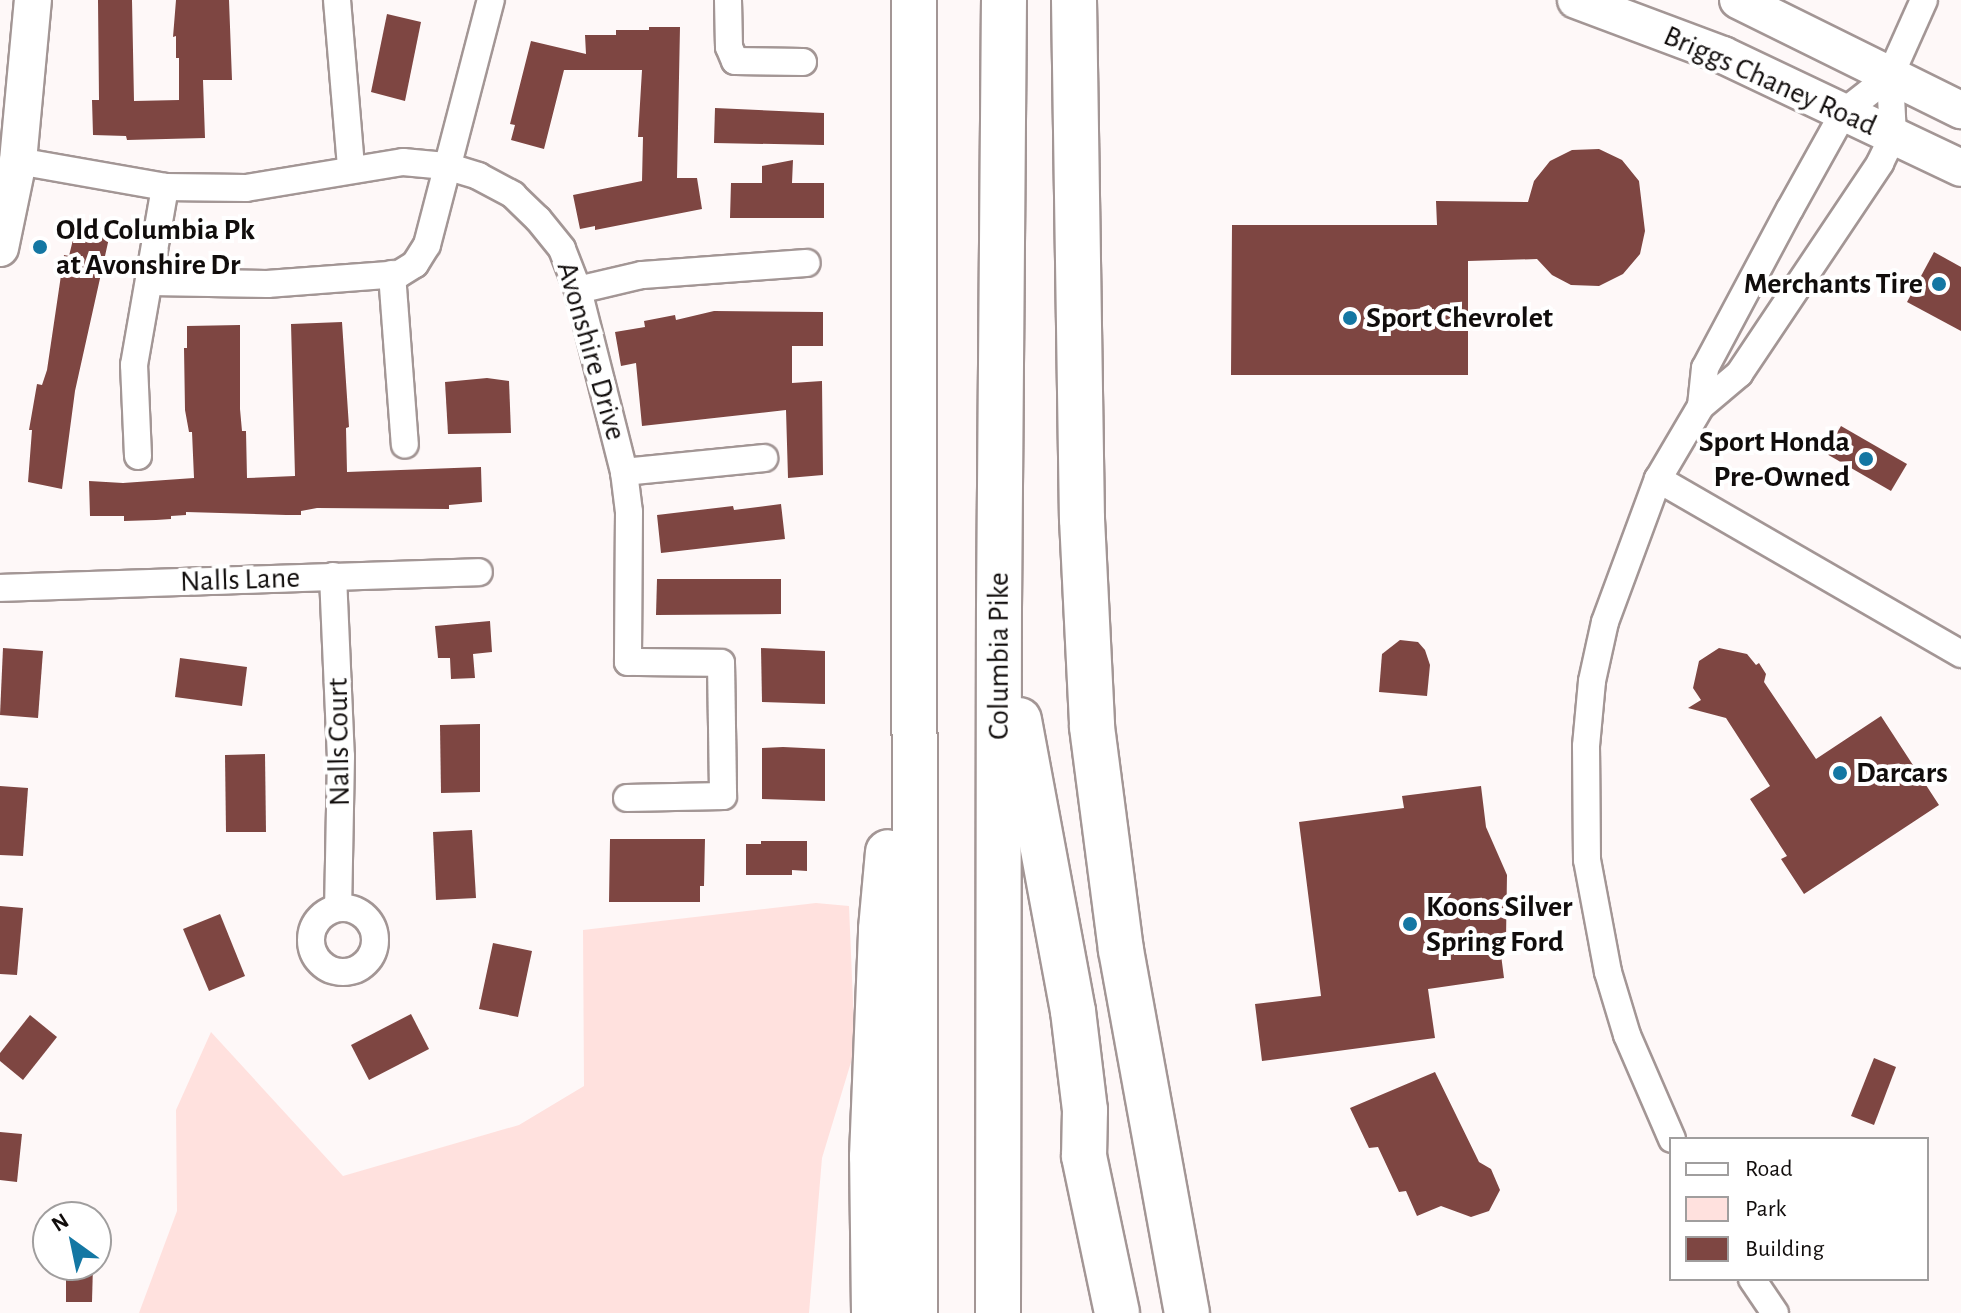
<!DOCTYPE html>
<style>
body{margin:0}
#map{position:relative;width:1961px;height:1313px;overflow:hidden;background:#fef8f8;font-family:"Alegreya Sans",sans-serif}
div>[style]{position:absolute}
.green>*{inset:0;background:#ffe1de}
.building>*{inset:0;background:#7e4642}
.roads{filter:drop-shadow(2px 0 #a39695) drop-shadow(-2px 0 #a39695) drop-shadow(0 2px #a39695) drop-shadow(0 -2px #a39695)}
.street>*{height:26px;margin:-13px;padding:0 13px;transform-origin:13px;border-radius:13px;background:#fff}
.street>.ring{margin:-13px;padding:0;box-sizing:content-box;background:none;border:26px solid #fff;border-radius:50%}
.secondary>*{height:36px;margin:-18px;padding:0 18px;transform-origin:18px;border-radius:18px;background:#fff}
.highway>*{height:44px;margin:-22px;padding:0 22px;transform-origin:22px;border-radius:22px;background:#fff}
.dots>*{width:22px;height:22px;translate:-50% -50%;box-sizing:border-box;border:4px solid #fff;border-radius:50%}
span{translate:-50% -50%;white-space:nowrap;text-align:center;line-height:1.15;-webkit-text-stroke:8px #fff;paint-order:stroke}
.street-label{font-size:30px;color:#110d0c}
.poi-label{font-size:30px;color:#110d0c;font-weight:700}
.left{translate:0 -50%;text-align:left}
.right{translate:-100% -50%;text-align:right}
.legend{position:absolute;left:1669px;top:1137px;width:260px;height:144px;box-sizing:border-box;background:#fff;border:2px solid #a09e9e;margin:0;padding:10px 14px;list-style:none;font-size:24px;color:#110d0c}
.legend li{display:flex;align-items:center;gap:16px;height:40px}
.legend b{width:40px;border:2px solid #a09e9e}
.north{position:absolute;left:32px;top:1201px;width:80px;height:80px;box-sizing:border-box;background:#fff;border:2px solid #a09e9e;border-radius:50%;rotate:327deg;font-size:22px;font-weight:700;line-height:32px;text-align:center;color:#110d0c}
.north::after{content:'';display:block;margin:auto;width:28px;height:36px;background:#1477a3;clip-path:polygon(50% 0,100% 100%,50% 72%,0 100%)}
</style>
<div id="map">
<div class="green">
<div style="clip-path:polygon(816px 903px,849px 906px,855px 1049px,822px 1158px,809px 1313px,139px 1313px,177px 1211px,176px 1110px,211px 1032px,343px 1176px,519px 1125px,584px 1086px,583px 930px)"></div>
</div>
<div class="building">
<div style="clip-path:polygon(98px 0,132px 0,134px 101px,179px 100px,179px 58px,176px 58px,176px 36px,173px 37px,176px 0,229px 0,232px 80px,203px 80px,205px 138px,127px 140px,126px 136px,93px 135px,92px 100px,99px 100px)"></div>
<div style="clip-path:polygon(387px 14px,421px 22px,405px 101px,371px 92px)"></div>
<div style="clip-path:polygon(649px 27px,680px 27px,677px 178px,697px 178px,702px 209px,595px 230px,595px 226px,580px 229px,573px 195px,642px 181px,643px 137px,638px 137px,642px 70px,564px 70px,544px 149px,511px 140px,515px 125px,510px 124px,531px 41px,586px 54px,585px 35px,616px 35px,616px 30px,649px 30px)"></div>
<div style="clip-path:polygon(715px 108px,824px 113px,824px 145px,714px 143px)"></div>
<div style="clip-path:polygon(1599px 149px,1622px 160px,1639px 181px,1645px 231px,1640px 254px,1623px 274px,1599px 286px,1571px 285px,1552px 275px,1537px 259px,1468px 261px,1468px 375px,1231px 375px,1232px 225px,1437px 225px,1436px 201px,1528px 202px,1534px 181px,1550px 161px,1572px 150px)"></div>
<div style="clip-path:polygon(793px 160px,792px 183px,824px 183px,824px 218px,730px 218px,731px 183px,762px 183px,762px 166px)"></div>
<div style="clip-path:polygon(77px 223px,111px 229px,75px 391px,62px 489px,28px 482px,32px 430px,29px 430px,37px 384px,42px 385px,47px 370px,64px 255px,69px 256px)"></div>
<div style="clip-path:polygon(1934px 252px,1961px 267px,1961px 331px,1907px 302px)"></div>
<div style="clip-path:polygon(714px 311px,823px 312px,823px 346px,792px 346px,792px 383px,822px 381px,823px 475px,788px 478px,786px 410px,642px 426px,636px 363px,621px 366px,615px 332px,645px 327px,644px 321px,675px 315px,676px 320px)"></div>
<div style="clip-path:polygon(342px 322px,349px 427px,346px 428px,347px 472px,481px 467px,482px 502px,449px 505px,449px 509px,317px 508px,301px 511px,301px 515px,286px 515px,186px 512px,186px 515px,171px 516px,171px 519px,156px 520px,124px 521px,124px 516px,90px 516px,89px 481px,123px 483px,194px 478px,192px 432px,189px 432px,185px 410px,184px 348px,187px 348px,187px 326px,240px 325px,240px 409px,242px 431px,246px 431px,247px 478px,295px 476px,291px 324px)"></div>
<div style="clip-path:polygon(487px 378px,509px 381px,511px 433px,448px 434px,445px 382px)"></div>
<div style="clip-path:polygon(1841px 426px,1907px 464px,1891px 491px,1825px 453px)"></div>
<div style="clip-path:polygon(781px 504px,785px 539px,661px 553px,657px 515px,733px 506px,734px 510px)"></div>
<div style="clip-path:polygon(657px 579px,781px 579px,781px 614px,656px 615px)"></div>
<div style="clip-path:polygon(490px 621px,492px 652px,473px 654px,475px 678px,451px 679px,450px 658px,438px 658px,435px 626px)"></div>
<div style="clip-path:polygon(1400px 640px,1418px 642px,1425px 650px,1430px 665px,1427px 696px,1379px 692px,1382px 654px)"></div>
<div style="clip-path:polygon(3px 648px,43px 651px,38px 718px,0 715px)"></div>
<div style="clip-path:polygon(761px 648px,825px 651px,825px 704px,762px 702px)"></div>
<div style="clip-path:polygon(1719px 648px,1747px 654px,1756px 665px,1759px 663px,1766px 674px,1764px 682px,1816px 759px,1881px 716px,1939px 805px,1804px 894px,1781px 859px,1787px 856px,1750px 799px,1770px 786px,1726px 718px,1688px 708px,1701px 700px,1693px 688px,1699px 661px)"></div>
<div style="clip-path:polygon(180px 658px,247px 667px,242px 706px,175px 697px)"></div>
<div style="clip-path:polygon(480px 724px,480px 792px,441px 793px,440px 725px)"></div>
<div style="clip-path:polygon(783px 747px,825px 749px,825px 801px,762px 799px,762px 748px)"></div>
<div style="clip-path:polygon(265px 754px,266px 832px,226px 832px,225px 755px)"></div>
<div style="clip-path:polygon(0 786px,28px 788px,23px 856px,0 855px)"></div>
<div style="clip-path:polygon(1481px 786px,1486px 827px,1507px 875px,1506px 939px,1499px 939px,1504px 978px,1428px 989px,1435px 1038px,1262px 1061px,1255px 1004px,1321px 996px,1299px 822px,1404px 808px,1402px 796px)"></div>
<div style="clip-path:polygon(472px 830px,476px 898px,436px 900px,433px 832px)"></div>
<div style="clip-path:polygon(610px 839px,705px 839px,704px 886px,700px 886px,700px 902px,609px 902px)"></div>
<div style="clip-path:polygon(761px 841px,807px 841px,807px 871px,792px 870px,792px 875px,746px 875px,746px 844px,761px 844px)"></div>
<div style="clip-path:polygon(0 906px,23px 908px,17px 975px,0 974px)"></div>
<div style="clip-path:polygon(220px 914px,245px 976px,209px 991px,183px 929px)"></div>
<div style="clip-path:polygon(493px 943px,532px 951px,518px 1017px,479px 1009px)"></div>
<div style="clip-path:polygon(411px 1014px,429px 1049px,369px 1080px,351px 1045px)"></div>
<div style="clip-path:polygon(30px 1015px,57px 1037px,23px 1080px,0 1061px,0 1053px)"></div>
<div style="clip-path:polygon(1874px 1058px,1896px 1067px,1874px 1125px,1851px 1116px)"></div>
<div style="clip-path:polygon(1435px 1072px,1479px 1162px,1491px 1169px,1500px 1190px,1489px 1211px,1471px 1217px,1441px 1206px,1417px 1216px,1406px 1191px,1399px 1192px,1378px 1147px,1369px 1148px,1350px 1108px)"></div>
<div style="clip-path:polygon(0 1132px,22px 1134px,17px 1182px,0 1180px)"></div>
<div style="clip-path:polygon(66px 1265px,93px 1265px,92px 1302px,66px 1302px)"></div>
</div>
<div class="roads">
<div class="street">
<div style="left:337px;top:0;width:169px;rotate:85.2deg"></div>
<div style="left:728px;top:0;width:47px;rotate:88.8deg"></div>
<div style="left:729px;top:47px;width:15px;rotate:67deg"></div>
<div style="left:735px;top:61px;width:68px;rotate:0.8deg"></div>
<div style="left:18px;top:161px;width:149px;rotate:10deg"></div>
<div style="left:165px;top:187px;width:81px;rotate:0.7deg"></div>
<div style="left:246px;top:188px;width:159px;rotate:-9.4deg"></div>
<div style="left:403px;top:162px;width:43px;rotate:5.3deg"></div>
<div style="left:446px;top:166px;width:34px;rotate:17deg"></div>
<div style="left:478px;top:176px;width:40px;rotate:28deg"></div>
<div style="left:513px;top:195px;width:35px;rotate:44deg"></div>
<div style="left:538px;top:219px;width:38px;rotate:51deg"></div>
<div style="left:562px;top:249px;width:44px;rotate:68.7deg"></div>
<div style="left:578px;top:290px;width:188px;rotate:75.8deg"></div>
<div style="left:624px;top:472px;width:40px;rotate:82.9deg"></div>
<div style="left:629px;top:512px;width:150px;rotate:90.4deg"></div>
<div style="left:628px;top:662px;width:93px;rotate:0.6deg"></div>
<div style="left:721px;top:663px;width:133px;rotate:89.1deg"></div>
<div style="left:723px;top:796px;width:96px;rotate:178.8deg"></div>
<div style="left:392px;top:274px;width:171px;rotate:85.7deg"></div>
<div style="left:151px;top:282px;width:116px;rotate:1deg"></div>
<div style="left:267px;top:284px;width:132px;rotate:-4.3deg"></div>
<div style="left:399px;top:274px;width:19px;rotate:-32deg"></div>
<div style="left:415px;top:264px;width:22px;rotate:-58deg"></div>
<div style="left:427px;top:245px;width:253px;rotate:-75.4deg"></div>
<div style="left:578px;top:290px;width:66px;rotate:-13.2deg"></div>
<div style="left:642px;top:275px;width:165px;rotate:-4.2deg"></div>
<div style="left:1701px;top:406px;width:38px;rotate:-84deg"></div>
<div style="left:1705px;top:368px;width:180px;rotate:-61.9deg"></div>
<div style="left:1790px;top:209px;width:111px;rotate:-60.9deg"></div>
<div style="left:1844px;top:112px;width:58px;rotate:-38deg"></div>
<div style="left:1890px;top:76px;width:83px;rotate:-65.9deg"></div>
<div style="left:138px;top:456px;width:91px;rotate:-92.5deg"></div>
<div style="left:134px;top:365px;width:181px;rotate:-80.1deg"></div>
<div style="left:624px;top:472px;width:141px;rotate:-5.7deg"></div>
<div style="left:1658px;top:479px;width:85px;rotate:-59.5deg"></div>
<div style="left:1701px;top:406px;width:50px;rotate:-40.1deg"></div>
<div style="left:1739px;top:374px;width:254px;rotate:-56.2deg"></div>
<div style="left:1880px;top:163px;width:30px;rotate:-64deg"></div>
<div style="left:1893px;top:136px;width:60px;rotate:-92.9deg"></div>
<div style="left:333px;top:576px;width:180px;rotate:87.5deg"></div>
<div style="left:341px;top:756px;width:152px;rotate:91.1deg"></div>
<div style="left:0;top:588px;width:479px;rotate:-1.9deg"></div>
<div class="ring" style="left:311px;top:908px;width:38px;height:38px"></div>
<div style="left:1672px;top:1139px;width:113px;rotate:-113.4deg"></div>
<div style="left:1627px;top:1035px;width:66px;rotate:-106.8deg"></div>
<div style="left:1608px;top:972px;width:114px;rotate:-100.6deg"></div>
<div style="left:1587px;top:860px;width:114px;rotate:-90.5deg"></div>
<div style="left:1586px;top:746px;width:65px;rotate:-84.7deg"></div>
<div style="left:1592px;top:681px;width:60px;rotate:-77.6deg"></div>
<div style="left:1605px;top:622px;width:153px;rotate:-69.7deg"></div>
<div style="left:1658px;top:479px;width:350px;rotate:30deg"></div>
<div style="left:1752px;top:1279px;width:41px;rotate:55.9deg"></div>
</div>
<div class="secondary">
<div style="left:1576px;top:0;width:157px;rotate:20.5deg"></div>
<div style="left:1723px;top:55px;width:263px;rotate:25.4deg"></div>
<div style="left:1738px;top:0;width:249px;rotate:26.3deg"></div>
<div style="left:0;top:248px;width:89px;rotate:-78.3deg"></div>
<div style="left:18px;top:161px;width:162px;rotate:-84.7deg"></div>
</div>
<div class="highway">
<div style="left:914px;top:0;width:1313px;rotate:89.96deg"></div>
<div style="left:1074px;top:0;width:519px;rotate:89.12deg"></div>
<div style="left:1082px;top:519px;width:208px;rotate:87.2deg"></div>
<div style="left:1092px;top:727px;width:225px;rotate:82.6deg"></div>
<div style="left:1121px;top:950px;width:369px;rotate:79.7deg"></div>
<div style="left:1019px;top:720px;width:296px;rotate:79.5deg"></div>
<div style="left:1073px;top:1011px;width:100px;rotate:83.1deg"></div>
<div style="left:1085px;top:1110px;width:46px;rotate:91.2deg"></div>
<div style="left:1084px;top:1156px;width:160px;rotate:78.1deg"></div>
<div style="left:874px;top:1313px;width:156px;rotate:-90.7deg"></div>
<div style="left:872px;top:1157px;width:228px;rotate:-87.7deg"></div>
<div style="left:881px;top:929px;width:77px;rotate:-84.8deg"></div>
<div style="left:998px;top:1313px;width:705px;rotate:-89.92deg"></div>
<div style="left:999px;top:608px;width:608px;rotate:-89.53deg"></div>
</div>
</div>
<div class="dots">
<div style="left:40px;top:247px;background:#1477a3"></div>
<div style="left:1939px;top:284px;background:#1477a3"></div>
<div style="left:1350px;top:318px;background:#1477a3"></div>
<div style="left:1866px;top:459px;background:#1477a3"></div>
<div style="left:1840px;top:773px;background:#1477a3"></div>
<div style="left:1410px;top:924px;background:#1477a3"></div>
</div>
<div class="street-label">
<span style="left:1770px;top:81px;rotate:24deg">Briggs Chaney Road</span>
<span style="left:591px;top:351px;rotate:74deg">Avonshire Drive</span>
<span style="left:240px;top:580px;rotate:-2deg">Nalls Lane</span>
<span style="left:999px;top:656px;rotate:-90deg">Columbia Pike</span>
<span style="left:339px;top:742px;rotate:-91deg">Nalls Court</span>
</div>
<div class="poi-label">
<span class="left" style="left:56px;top:247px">Old Columbia Pk<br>at Avonshire Dr</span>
<span class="right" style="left:1923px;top:284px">Merchants Tire</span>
<span class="left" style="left:1366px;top:318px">Sport Chevrolet</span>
<span class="right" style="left:1850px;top:459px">Sport Honda<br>Pre-Owned</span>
<span class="left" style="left:1856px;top:773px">Darcars</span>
<span class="left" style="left:1426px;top:924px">Koons Silver<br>Spring Ford</span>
</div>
<ul class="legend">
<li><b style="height:10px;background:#fff"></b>Road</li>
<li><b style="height:22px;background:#ffe1de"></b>Park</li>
<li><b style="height:22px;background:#7e4642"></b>Building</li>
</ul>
<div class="north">N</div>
</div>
